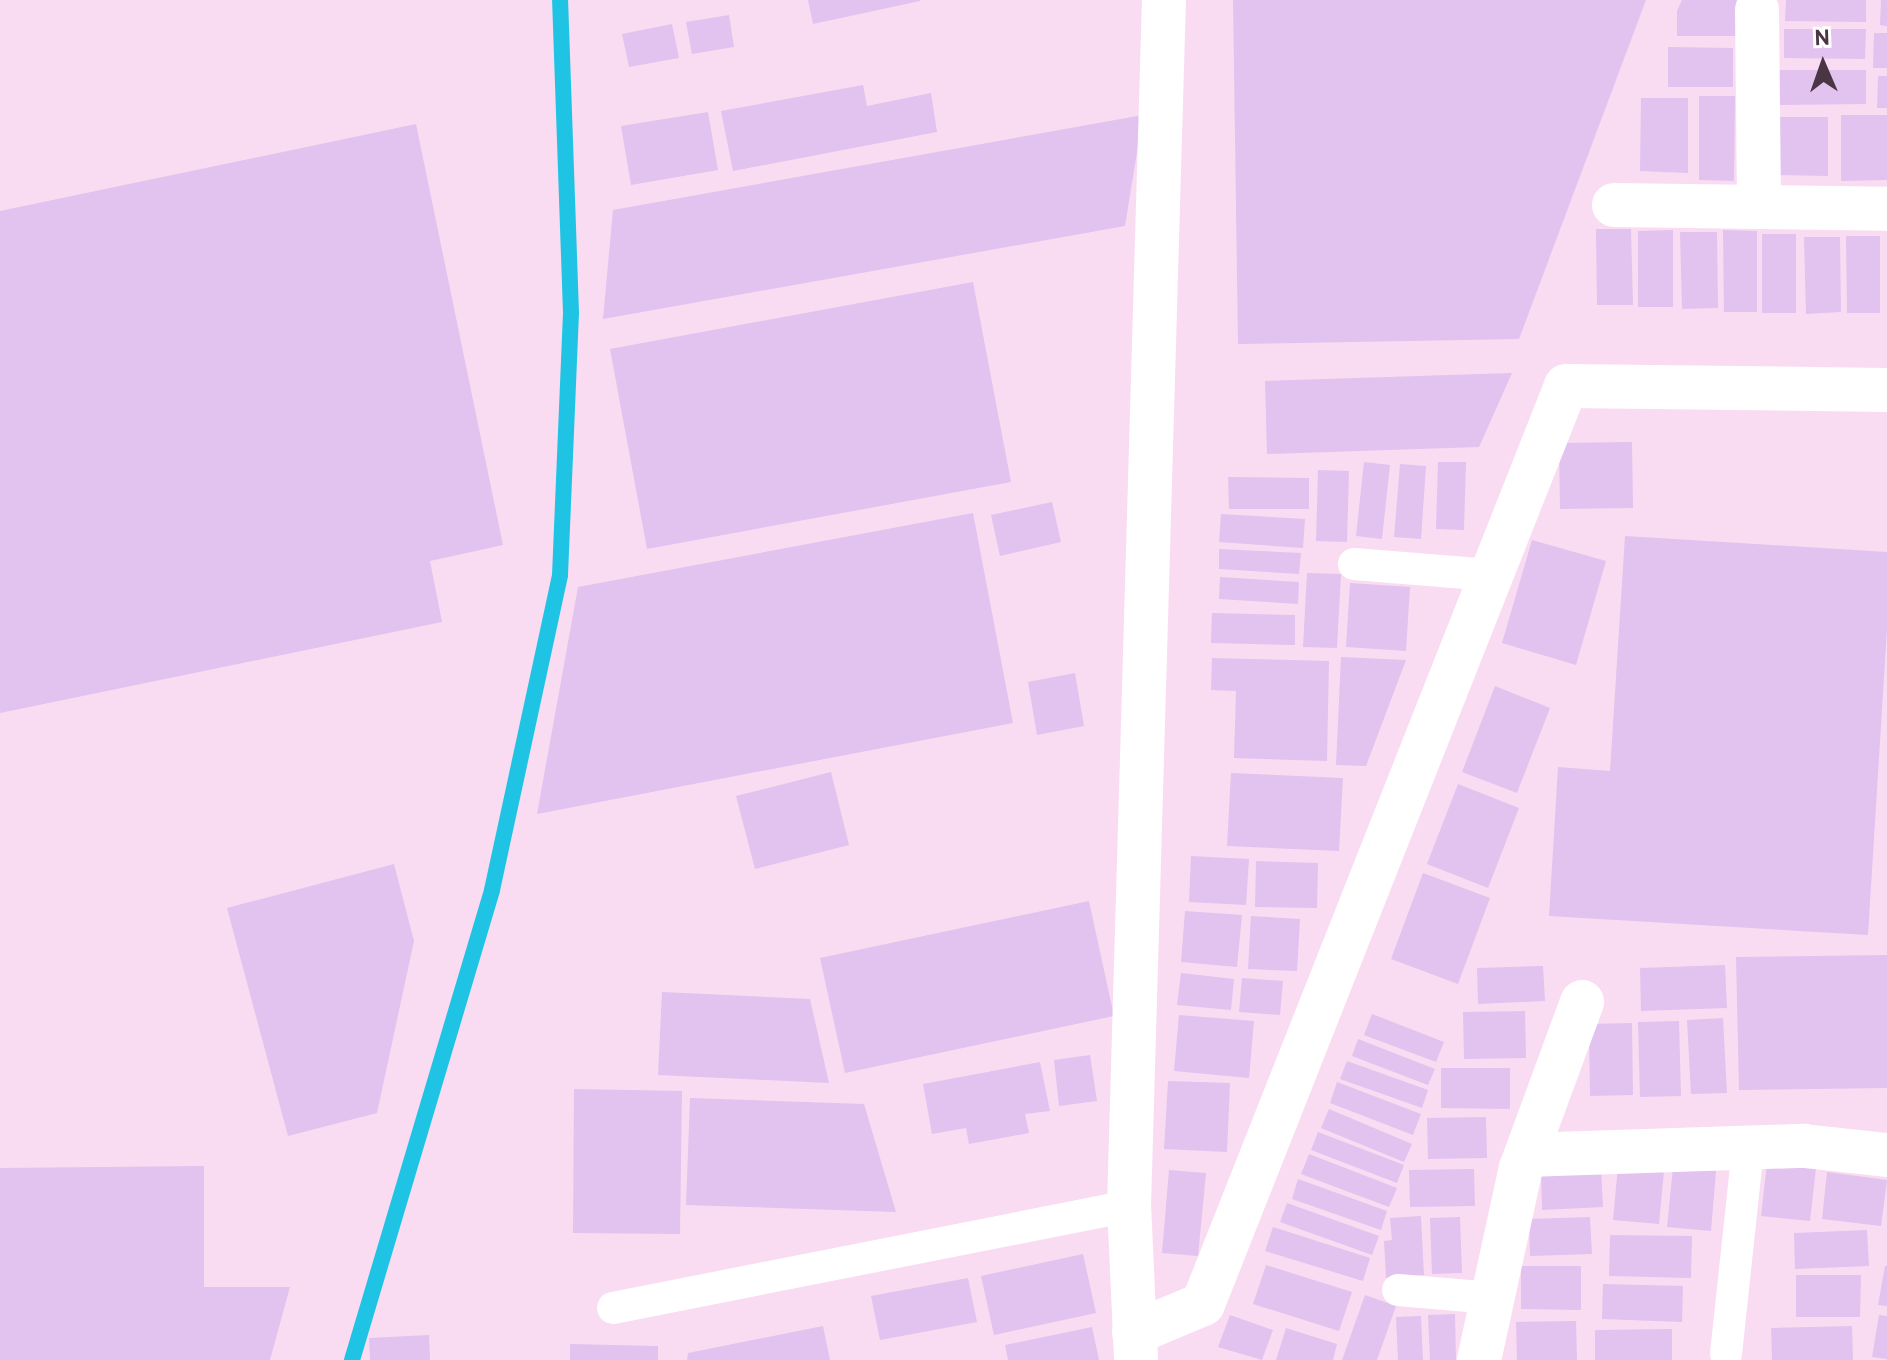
<!DOCTYPE html>
<style>
body{margin:0}
#map{position:relative;width:1887px;height:1360px;overflow:hidden;background:#f9dcf1;font-family:Overpass,sans-serif}
div>[style]{position:absolute}
.stream>*{height:16px;margin:-8px;padding:0 8px;transform-origin:8px;border-radius:8px;background:#1fc4e5}
.building>*{inset:0;background:#e2c2ef}
.service>*{height:32px;margin:-16px;padding:0 16px;transform-origin:16px;border-radius:16px;background:#fff}
.minor>*{height:44px;margin:-22px;padding:0 22px;transform-origin:22px;border-radius:22px;background:#fff}
span{translate:-50% -50%;white-space:nowrap;text-align:center;line-height:1.15;-webkit-text-stroke:8px #fff;paint-order:stroke}
.north{position:absolute;left:1783px;top:24px;width:80px;height:80px;-webkit-text-stroke:6px #fff;paint-order:stroke;rotate:358deg;font-size:22px;font-weight:700;line-height:32px;text-align:center;color:#493543}
.north::after{content:'';display:block;margin:auto;width:28px;height:36px;background:#493543;clip-path:polygon(50% 0,100% 100%,50% 72%,0 100%)}
</style>
<div id="map">
<div class="stream">
<div style="left:352px;top:1360px;width:490px;rotate:-73.4deg"></div>
<div style="left:492px;top:890px;width:322px;rotate:-77.8deg"></div>
<div style="left:560px;top:575px;width:262px;rotate:-87.6deg"></div>
<div style="left:571px;top:313px;width:313px;rotate:-92deg"></div>
</div>
<div class="building">
<div style="clip-path:polygon(808px 0,920px 0,920px 1px,813px 24px)"></div>
<div style="clip-path:polygon(1233px 0,1646px 0,1519px 339px,1238px 344px)"></div>
<div style="clip-path:polygon(1682px 0,1737px 0,1737px 36px,1677px 36px,1677px 11px)"></div>
<div style="clip-path:polygon(1786px 0,1866px 0,1866px 22px,1785px 21px)"></div>
<div style="clip-path:polygon(1881px 0,1887px 0,1887px 26px,1880px 25px)"></div>
<div style="clip-path:polygon(729px 15px,734px 47px,692px 54px,686px 22px)"></div>
<div style="clip-path:polygon(672px 24px,679px 58px,629px 67px,622px 34px)"></div>
<div style="clip-path:polygon(1784px 29px,1866px 29px,1865px 59px,1784px 58px)"></div>
<div style="clip-path:polygon(1874px 33px,1887px 33px,1887px 68px,1873px 68px)"></div>
<div style="clip-path:polygon(1668px 47px,1733px 48px,1733px 87px,1668px 87px)"></div>
<div style="clip-path:polygon(1779px 70px,1866px 70px,1866px 104px,1779px 105px)"></div>
<div style="clip-path:polygon(1878px 76px,1887px 76px,1887px 108px,1877px 108px)"></div>
<div style="clip-path:polygon(863px 85px,867px 106px,931px 93px,937px 132px,733px 171px,721px 111px)"></div>
<div style="clip-path:polygon(1699px 96px,1735px 96px,1734px 181px,1699px 180px)"></div>
<div style="clip-path:polygon(1641px 98px,1688px 98px,1688px 173px,1640px 171px)"></div>
<div style="clip-path:polygon(708px 112px,718px 170px,631px 185px,621px 126px)"></div>
<div style="clip-path:polygon(1143px 115px,1125px 226px,603px 319px,613px 210px)"></div>
<div style="clip-path:polygon(1841px 115px,1887px 115px,1887px 180px,1841px 181px)"></div>
<div style="clip-path:polygon(1777px 117px,1828px 117px,1828px 176px,1776px 175px)"></div>
<div style="clip-path:polygon(416px 124px,503px 545px,430px 561px,442px 622px,0 713px,0 211px)"></div>
<div style="clip-path:polygon(1596px 229px,1631px 229px,1633px 305px,1597px 305px)"></div>
<div style="clip-path:polygon(1673px 230px,1673px 307px,1638px 307px,1638px 231px)"></div>
<div style="clip-path:polygon(1723px 230px,1757px 231px,1757px 312px,1724px 312px)"></div>
<div style="clip-path:polygon(1680px 232px,1717px 232px,1718px 308px,1682px 309px)"></div>
<div style="clip-path:polygon(1762px 234px,1796px 234px,1796px 313px,1762px 313px)"></div>
<div style="clip-path:polygon(1846px 236px,1880px 236px,1880px 313px,1847px 313px)"></div>
<div style="clip-path:polygon(1804px 237px,1840px 237px,1841px 312px,1806px 314px)"></div>
<div style="clip-path:polygon(973px 282px,1011px 482px,647px 549px,610px 349px)"></div>
<div style="clip-path:polygon(1512px 373px,1479px 447px,1267px 454px,1265px 381px)"></div>
<div style="clip-path:polygon(1632px 442px,1633px 508px,1560px 509px,1559px 443px)"></div>
<div style="clip-path:polygon(1364px 462px,1390px 465px,1382px 539px,1356px 536px)"></div>
<div style="clip-path:polygon(1438px 462px,1466px 462px,1464px 530px,1436px 529px)"></div>
<div style="clip-path:polygon(1400px 464px,1426px 466px,1421px 539px,1394px 537px)"></div>
<div style="clip-path:polygon(1318px 470px,1349px 471px,1347px 542px,1316px 541px)"></div>
<div style="clip-path:polygon(1228px 477px,1309px 478px,1309px 509px,1229px 509px)"></div>
<div style="clip-path:polygon(1052px 502px,1061px 542px,1000px 556px,991px 515px)"></div>
<div style="clip-path:polygon(973px 513px,1013px 723px,537px 814px,578px 587px)"></div>
<div style="clip-path:polygon(1221px 514px,1305px 519px,1303px 548px,1219px 542px)"></div>
<div style="clip-path:polygon(1625px 536px,1887px 552px,1887px 629px,1868px 935px,1549px 916px,1558px 767px,1610px 771px)"></div>
<div style="clip-path:polygon(1532px 540px,1606px 561px,1576px 665px,1502px 643px)"></div>
<div style="clip-path:polygon(1219px 549px,1301px 553px,1299px 574px,1219px 569px)"></div>
<div style="clip-path:polygon(1307px 573px,1341px 574px,1337px 648px,1303px 647px)"></div>
<div style="clip-path:polygon(1220px 577px,1299px 582px,1298px 604px,1219px 599px)"></div>
<div style="clip-path:polygon(1350px 583px,1410px 587px,1406px 651px,1346px 647px)"></div>
<div style="clip-path:polygon(1212px 613px,1295px 615px,1295px 645px,1211px 643px)"></div>
<div style="clip-path:polygon(1341px 657px,1406px 660px,1366px 766px,1336px 765px)"></div>
<div style="clip-path:polygon(1212px 658px,1329px 661px,1327px 761px,1234px 758px,1236px 691px,1211px 690px)"></div>
<div style="clip-path:polygon(1075px 673px,1084px 726px,1037px 735px,1028px 682px)"></div>
<div style="clip-path:polygon(1495px 686px,1550px 708px,1517px 793px,1462px 772px)"></div>
<div style="clip-path:polygon(831px 772px,849px 845px,755px 869px,736px 796px)"></div>
<div style="clip-path:polygon(1231px 773px,1343px 778px,1339px 851px,1227px 846px)"></div>
<div style="clip-path:polygon(1458px 784px,1519px 808px,1488px 888px,1427px 864px)"></div>
<div style="clip-path:polygon(1191px 856px,1249px 859px,1246px 905px,1189px 902px)"></div>
<div style="clip-path:polygon(1256px 861px,1318px 863px,1317px 908px,1255px 907px)"></div>
<div style="clip-path:polygon(394px 864px,414px 941px,377px 1113px,288px 1136px,227px 908px)"></div>
<div style="clip-path:polygon(1423px 873px,1490px 898px,1458px 984px,1391px 959px)"></div>
<div style="clip-path:polygon(1089px 901px,1114px 1016px,845px 1073px,820px 958px)"></div>
<div style="clip-path:polygon(1185px 911px,1242px 915px,1237px 967px,1181px 962px)"></div>
<div style="clip-path:polygon(1251px 916px,1300px 919px,1297px 971px,1248px 969px)"></div>
<div style="clip-path:polygon(1887px 955px,1887px 1088px,1739px 1090px,1736px 957px)"></div>
<div style="clip-path:polygon(1725px 965px,1727px 1008px,1641px 1011px,1640px 968px)"></div>
<div style="clip-path:polygon(1543px 966px,1545px 1001px,1478px 1004px,1477px 968px)"></div>
<div style="clip-path:polygon(1181px 973px,1234px 979px,1231px 1010px,1177px 1005px)"></div>
<div style="clip-path:polygon(1242px 978px,1283px 981px,1280px 1015px,1239px 1012px)"></div>
<div style="clip-path:polygon(662px 992px,810px 999px,829px 1083px,658px 1075px)"></div>
<div style="clip-path:polygon(1525px 1011px,1526px 1058px,1464px 1059px,1463px 1012px)"></div>
<div style="clip-path:polygon(1372px 1014px,1444px 1042px,1436px 1062px,1364px 1035px)"></div>
<div style="clip-path:polygon(1179px 1015px,1254px 1021px,1249px 1078px,1174px 1071px)"></div>
<div style="clip-path:polygon(1723px 1018px,1727px 1093px,1691px 1094px,1687px 1020px)"></div>
<div style="clip-path:polygon(1679px 1021px,1681px 1096px,1640px 1097px,1638px 1022px)"></div>
<div style="clip-path:polygon(1632px 1023px,1633px 1095px,1590px 1096px,1589px 1024px)"></div>
<div style="clip-path:polygon(1358px 1039px,1435px 1069px,1428px 1085px,1352px 1056px)"></div>
<div style="clip-path:polygon(1090px 1055px,1097px 1101px,1059px 1106px,1054px 1060px)"></div>
<div style="clip-path:polygon(1347px 1061px,1428px 1090px,1422px 1108px,1340px 1079px)"></div>
<div style="clip-path:polygon(1040px 1062px,1050px 1111px,1025px 1114px,1029px 1133px,969px 1144px,966px 1128px,932px 1134px,923px 1084px)"></div>
<div style="clip-path:polygon(1441px 1068px,1510px 1068px,1510px 1109px,1441px 1108px)"></div>
<div style="clip-path:polygon(1168px 1081px,1230px 1083px,1227px 1152px,1164px 1149px)"></div>
<div style="clip-path:polygon(1337px 1082px,1421px 1114px,1413px 1135px,1330px 1103px)"></div>
<div style="clip-path:polygon(574px 1089px,682px 1091px,680px 1234px,573px 1233px)"></div>
<div style="clip-path:polygon(690px 1098px,864px 1104px,896px 1212px,686px 1205px)"></div>
<div style="clip-path:polygon(1329px 1109px,1412px 1144px,1404px 1162px,1321px 1128px)"></div>
<div style="clip-path:polygon(1486px 1117px,1487px 1158px,1428px 1159px,1427px 1118px)"></div>
<div style="clip-path:polygon(1318px 1132px,1404px 1165px,1397px 1183px,1311px 1150px)"></div>
<div style="clip-path:polygon(1309px 1154px,1397px 1188px,1389px 1207px,1301px 1174px)"></div>
<div style="clip-path:polygon(1767px 1163px,1816px 1168px,1810px 1221px,1761px 1216px)"></div>
<div style="clip-path:polygon(204px 1166px,204px 1287px,290px 1287px,270px 1360px,0 1360px,0 1168px)"></div>
<div style="clip-path:polygon(1618px 1166px,1664px 1171px,1659px 1224px,1613px 1220px)"></div>
<div style="clip-path:polygon(1673px 1167px,1716px 1171px,1711px 1231px,1667px 1227px)"></div>
<div style="clip-path:polygon(1601px 1168px,1603px 1207px,1542px 1210px,1541px 1171px)"></div>
<div style="clip-path:polygon(1474px 1169px,1475px 1206px,1410px 1207px,1409px 1170px)"></div>
<div style="clip-path:polygon(1169px 1170px,1206px 1173px,1198px 1256px,1162px 1253px)"></div>
<div style="clip-path:polygon(1827px 1172px,1887px 1180px,1881px 1226px,1822px 1219px)"></div>
<div style="clip-path:polygon(1298px 1179px,1387px 1211px,1381px 1230px,1292px 1199px)"></div>
<div style="clip-path:polygon(1287px 1203px,1379px 1236px,1372px 1255px,1280px 1222px)"></div>
<div style="clip-path:polygon(1421px 1216px,1424px 1275px,1386px 1278px,1384px 1241px,1392px 1240px,1390px 1218px)"></div>
<div style="clip-path:polygon(1460px 1217px,1462px 1273px,1432px 1274px,1430px 1218px)"></div>
<div style="clip-path:polygon(1590px 1217px,1592px 1254px,1530px 1256px,1529px 1219px)"></div>
<div style="clip-path:polygon(1273px 1227px,1370px 1258px,1363px 1281px,1265px 1251px)"></div>
<div style="clip-path:polygon(1867px 1230px,1869px 1266px,1795px 1269px,1794px 1233px)"></div>
<div style="clip-path:polygon(1610px 1235px,1692px 1236px,1691px 1278px,1609px 1276px)"></div>
<div style="clip-path:polygon(1083px 1254px,1096px 1313px,994px 1335px,981px 1276px)"></div>
<div style="clip-path:polygon(1266px 1265px,1352px 1292px,1339px 1331px,1253px 1304px)"></div>
<div style="clip-path:polygon(1521px 1266px,1581px 1266px,1581px 1310px,1521px 1309px)"></div>
<div style="clip-path:polygon(1885px 1266px,1887px 1266px,1887px 1306px,1878px 1305px)"></div>
<div style="clip-path:polygon(1796px 1275px,1861px 1275px,1860px 1317px,1796px 1317px)"></div>
<div style="clip-path:polygon(968px 1278px,977px 1322px,880px 1340px,871px 1296px)"></div>
<div style="clip-path:polygon(1603px 1284px,1683px 1286px,1682px 1322px,1602px 1319px)"></div>
<div style="clip-path:polygon(1365px 1295px,1396px 1306px,1377px 1360px,1342px 1360px)"></div>
<div style="clip-path:polygon(1455px 1314px,1456px 1360px,1430px 1360px,1428px 1315px)"></div>
<div style="clip-path:polygon(1230px 1315px,1273px 1330px,1262px 1360px,1218px 1347px)"></div>
<div style="clip-path:polygon(1879px 1315px,1887px 1316px,1887px 1359px,1872px 1357px)"></div>
<div style="clip-path:polygon(1421px 1316px,1423px 1360px,1398px 1360px,1396px 1317px)"></div>
<div style="clip-path:polygon(1576px 1321px,1577px 1360px,1517px 1360px,1516px 1322px)"></div>
<div style="clip-path:polygon(823px 1326px,830px 1360px,687px 1360px,688px 1353px)"></div>
<div style="clip-path:polygon(1852px 1326px,1853px 1360px,1772px 1360px,1771px 1328px)"></div>
<div style="clip-path:polygon(1092px 1327px,1099px 1360px,1008px 1360px,1005px 1345px)"></div>
<div style="clip-path:polygon(1286px 1328px,1337px 1344px,1333px 1360px,1276px 1360px)"></div>
<div style="clip-path:polygon(1672px 1329px,1672px 1360px,1595px 1360px,1595px 1330px)"></div>
<div style="clip-path:polygon(429px 1335px,430px 1360px,370px 1360px,369px 1338px)"></div>
<div style="clip-path:polygon(570px 1344px,658px 1346px,658px 1360px,570px 1360px)"></div>
</div>
<div class="service">
<div style="left:1354px;top:564px;width:137px;rotate:4.6deg"></div>
<div style="left:1398px;top:1290px;width:95px;rotate:4.8deg"></div>
<div style="left:613px;top:1308px;width:526px;rotate:-11.18deg"></div>
<div style="left:1726px;top:1354px;width:208px;rotate:-83.9deg"></div>
</div>
<div class="minor">
<div style="left:1757px;top:10px;width:197px;rotate:89.4deg"></div>
<div style="left:1614px;top:205px;width:273px;rotate:0.8deg"></div>
<div style="left:1526px;top:1155px;width:278px;rotate:-1.9deg"></div>
<div style="left:1804px;top:1146px;width:83px;rotate:6.2deg"></div>
<div style="left:1134px;top:1333px;width:75px;rotate:-22.8deg"></div>
<div style="left:1203px;top:1304px;width:987px;rotate:-68.42deg"></div>
<div style="left:1566px;top:386px;width:321px;rotate:0.7deg"></div>
<div style="left:1136px;top:1358px;width:152px;rotate:-92.6deg"></div>
<div style="left:1129px;top:1206px;width:1207px;rotate:-88.34deg"></div>
<div style="left:1479px;top:1360px;width:197px;rotate:-77.7deg"></div>
<div style="left:1521px;top:1168px;width:177px;rotate:-69.8deg"></div>
</div>
<div class="north">N</div>
</div>
